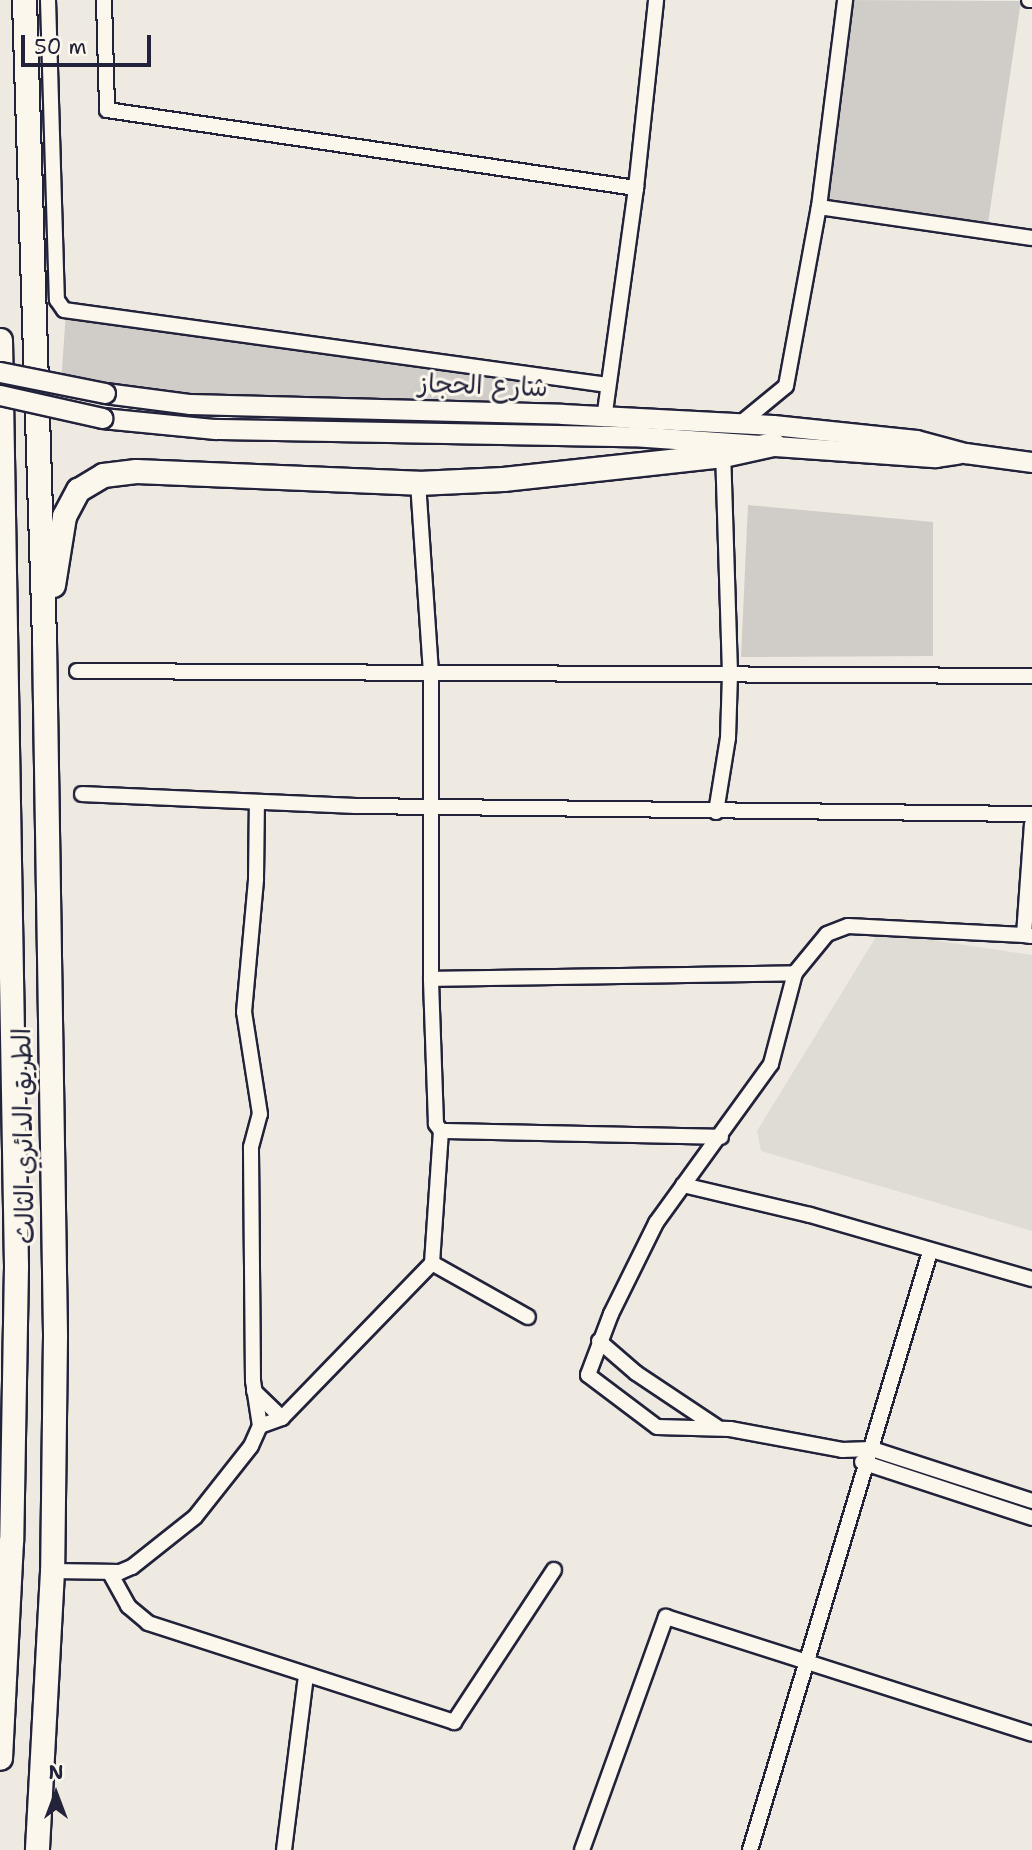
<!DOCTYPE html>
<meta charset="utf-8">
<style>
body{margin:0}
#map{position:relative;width:1032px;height:1850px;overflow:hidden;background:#eeeae2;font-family:"Shantell Sans","Playpen Sans Arabic",sans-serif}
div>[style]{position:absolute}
.built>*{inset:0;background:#dfdbd5}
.green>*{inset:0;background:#d0cdc9}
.roads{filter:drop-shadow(2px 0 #22223b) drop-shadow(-2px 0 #22223b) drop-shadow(0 2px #22223b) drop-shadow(0 -2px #22223b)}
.minor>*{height:14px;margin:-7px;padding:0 7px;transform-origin:7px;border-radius:7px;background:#fbf7ec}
.secondary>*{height:19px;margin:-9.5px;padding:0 9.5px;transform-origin:9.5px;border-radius:9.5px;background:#fbf7ec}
.trunk>*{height:23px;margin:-11.5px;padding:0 11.5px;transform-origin:11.5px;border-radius:11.5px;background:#fbf7ec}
.bridges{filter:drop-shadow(2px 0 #22223b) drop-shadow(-2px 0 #22223b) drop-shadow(0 2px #22223b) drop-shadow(0 -2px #22223b)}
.secondary-bridge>*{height:19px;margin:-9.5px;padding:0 9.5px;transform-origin:9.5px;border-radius:9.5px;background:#fbf7ec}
span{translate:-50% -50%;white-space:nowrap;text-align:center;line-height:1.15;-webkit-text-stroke:6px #fbf7ec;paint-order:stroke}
.street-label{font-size:26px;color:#22223b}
.north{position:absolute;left:21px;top:1759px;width:70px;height:70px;-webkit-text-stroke:5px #fbf7ec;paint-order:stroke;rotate:0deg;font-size:19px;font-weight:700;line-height:28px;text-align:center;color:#22223b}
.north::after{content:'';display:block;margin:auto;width:24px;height:32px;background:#22223b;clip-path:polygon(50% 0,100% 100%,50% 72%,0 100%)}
.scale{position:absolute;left:21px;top:35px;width:130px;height:32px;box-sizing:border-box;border:4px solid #22223b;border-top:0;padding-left:9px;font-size:21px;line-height:24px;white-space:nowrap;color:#22223b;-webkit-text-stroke:5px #fbf7ec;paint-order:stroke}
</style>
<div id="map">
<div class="built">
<div style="clip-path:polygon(879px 932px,1032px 955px,1032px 1231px,761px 1151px,757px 1131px)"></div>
</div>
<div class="green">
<div style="clip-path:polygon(846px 0,1021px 1px,987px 230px,819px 207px)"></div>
<div style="clip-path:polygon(66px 311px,524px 373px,516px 410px,192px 403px,61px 384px)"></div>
<div style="clip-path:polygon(748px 505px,933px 522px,933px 656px,741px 657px)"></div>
</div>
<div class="roads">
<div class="minor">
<div style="left:48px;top:0;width:300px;rotate:88.3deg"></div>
<div style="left:57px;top:300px;width:12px;rotate:55deg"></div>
<div style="left:64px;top:310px;width:549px;rotate:7.85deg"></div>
<div style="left:104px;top:0;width:110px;rotate:88.4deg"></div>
<div style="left:107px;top:110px;width:535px;rotate:8.39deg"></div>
<div style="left:1029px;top:0;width:3px"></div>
<div style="left:819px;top:207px;width:215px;rotate:8.3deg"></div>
<div style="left:604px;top:419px;width:233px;rotate:-82.1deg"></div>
<div style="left:636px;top:188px;width:189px;rotate:-83.9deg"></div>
<div style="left:741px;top:423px;width:58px;rotate:-39.4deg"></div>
<div style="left:786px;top:386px;width:182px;rotate:-79.6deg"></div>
<div style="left:819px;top:207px;width:209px;rotate:-82.8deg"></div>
<div style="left:77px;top:671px;width:955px;rotate:0.3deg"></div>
<div style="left:82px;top:794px;width:273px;rotate:2.5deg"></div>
<div style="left:355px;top:806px;width:677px;rotate:0.68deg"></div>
<div style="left:716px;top:812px;width:75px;rotate:-80.8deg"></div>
<div style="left:728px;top:738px;width:65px;rotate:-88.2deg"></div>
<div style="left:730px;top:673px;width:218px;rotate:-91.8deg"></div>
<div style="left:1031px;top:936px;width:7px;rotate:-172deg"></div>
<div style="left:1024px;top:935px;width:111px;rotate:-85.9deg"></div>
<div style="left:795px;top:973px;width:94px;rotate:104.8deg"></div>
<div style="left:771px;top:1064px;width:196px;rotate:125.9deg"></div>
<div style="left:656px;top:1223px;width:102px;rotate:116.3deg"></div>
<div style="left:611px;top:1314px;width:65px;rotate:110.7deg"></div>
<div style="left:588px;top:1375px;width:86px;rotate:37deg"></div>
<div style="left:657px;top:1427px;width:73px;rotate:1.6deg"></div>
<div style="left:730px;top:1429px;width:114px;rotate:10.6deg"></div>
<div style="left:842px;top:1450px;width:30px;rotate:-2deg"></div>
<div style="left:872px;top:1449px;width:168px;rotate:18deg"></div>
<div style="left:431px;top:979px;width:364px;rotate:-0.9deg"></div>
<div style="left:795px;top:973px;width:50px;rotate:-50.6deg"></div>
<div style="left:827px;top:934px;width:22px;rotate:-21deg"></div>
<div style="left:848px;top:926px;width:176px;rotate:2.9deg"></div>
<div style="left:441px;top:1131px;width:280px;rotate:1.2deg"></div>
<div style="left:683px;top:1185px;width:130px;rotate:13.3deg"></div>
<div style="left:810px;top:1215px;width:231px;rotate:16.1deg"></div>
<div style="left:432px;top:1263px;width:110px;rotate:29.4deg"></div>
<div style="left:599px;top:1341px;width:49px;rotate:40.9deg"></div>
<div style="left:636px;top:1373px;width:97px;rotate:33.7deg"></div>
<div style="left:254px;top:1391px;width:39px;rotate:44deg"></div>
<div style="left:260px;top:1426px;width:23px;rotate:-20deg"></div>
<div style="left:282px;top:1418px;width:216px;rotate:-45.9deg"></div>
<div style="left:432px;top:1263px;width:132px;rotate:-86.1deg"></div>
<div style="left:441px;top:1131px;width:9px;rotate:-126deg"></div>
<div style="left:436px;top:1124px;width:145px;rotate:-92deg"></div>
<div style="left:431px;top:979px;width:306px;rotate:-90deg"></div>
<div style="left:431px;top:673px;width:190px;rotate:-93.9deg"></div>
<div style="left:862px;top:1462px;width:179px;rotate:18.2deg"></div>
<div style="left:52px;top:1571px;width:68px;rotate:0.8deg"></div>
<div style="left:120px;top:1572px;width:13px;rotate:-23deg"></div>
<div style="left:132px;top:1567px;width:80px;rotate:-38.4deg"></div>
<div style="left:195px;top:1517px;width:90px;rotate:-51.7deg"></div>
<div style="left:251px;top:1446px;width:22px;rotate:-66deg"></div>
<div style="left:260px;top:1426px;width:46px;rotate:-98.8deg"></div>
<div style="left:253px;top:1381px;width:234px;rotate:-90.5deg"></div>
<div style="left:251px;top:1147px;width:34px;rotate:-75deg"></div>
<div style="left:260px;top:1114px;width:103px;rotate:-98.9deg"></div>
<div style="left:244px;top:1012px;width:134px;rotate:-84.8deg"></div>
<div style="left:256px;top:879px;width:77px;rotate:-89.3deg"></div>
<div style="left:110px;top:1573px;width:38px;rotate:61deg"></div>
<div style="left:128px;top:1606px;width:26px;rotate:40deg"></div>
<div style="left:148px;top:1623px;width:322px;rotate:17.9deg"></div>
<div style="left:454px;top:1722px;width:182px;rotate:-56.7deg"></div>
<div style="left:284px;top:1850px;width:176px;rotate:-82.8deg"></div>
<div style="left:582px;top:1850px;width:248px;rotate:-70.2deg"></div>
<div style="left:666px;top:1617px;width:384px;rotate:17.7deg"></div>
<div style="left:750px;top:1850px;width:625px;rotate:-73.25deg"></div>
</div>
<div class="secondary">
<div style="left:105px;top:393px;width:86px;rotate:7.4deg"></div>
<div style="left:190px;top:404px;width:372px;rotate:1.5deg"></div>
<div style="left:562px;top:414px;width:211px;rotate:3deg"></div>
<div style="left:773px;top:425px;width:144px;rotate:6deg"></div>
<div style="left:916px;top:440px;width:51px;rotate:14.9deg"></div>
<div style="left:965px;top:453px;width:68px;rotate:7.7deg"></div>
<div style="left:102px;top:418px;width:114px;rotate:5.6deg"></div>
<div style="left:215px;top:429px;width:417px;rotate:1deg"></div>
<div style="left:632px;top:436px;width:304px;rotate:4deg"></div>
<div style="left:935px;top:457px;width:22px;rotate:-8deg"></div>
</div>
<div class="trunk">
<div style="left:24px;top:0;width:641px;rotate:88.21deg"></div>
<div style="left:44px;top:641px;width:695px;rotate:89.09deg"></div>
<div style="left:55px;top:1336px;width:235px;rotate:90.7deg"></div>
<div style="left:52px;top:1571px;width:279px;rotate:93.1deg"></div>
<div style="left:0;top:340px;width:926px;rotate:89.01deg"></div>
<div style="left:16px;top:1266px;width:275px;rotate:91deg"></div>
<div style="left:11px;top:1541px;width:217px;rotate:92.9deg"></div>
<div style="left:53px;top:585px;width:70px;rotate:-80.9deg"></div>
<div style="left:64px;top:516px;width:30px;rotate:-62deg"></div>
<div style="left:78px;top:490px;width:29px;rotate:-31deg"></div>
<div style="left:103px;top:475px;width:33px;rotate:-7deg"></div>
<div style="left:136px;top:471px;width:282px;rotate:2.4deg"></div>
<div style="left:418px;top:483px;width:85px;rotate:-2.7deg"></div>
<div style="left:503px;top:479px;width:221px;rotate:-6.2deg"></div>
<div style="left:723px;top:455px;width:51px;rotate:-12.4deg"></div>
</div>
</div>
<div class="bridges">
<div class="secondary-bridge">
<div style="left:0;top:372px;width:107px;rotate:11.3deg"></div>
<div style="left:0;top:395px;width:105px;rotate:12.7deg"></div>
</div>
</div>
<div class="street-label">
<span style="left:483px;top:385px;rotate:2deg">شارع الحجاز</span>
<span style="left:23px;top:1136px;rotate:-91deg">الطريق الدائري الثالث</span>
</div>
<div class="north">N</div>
<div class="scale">50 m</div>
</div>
